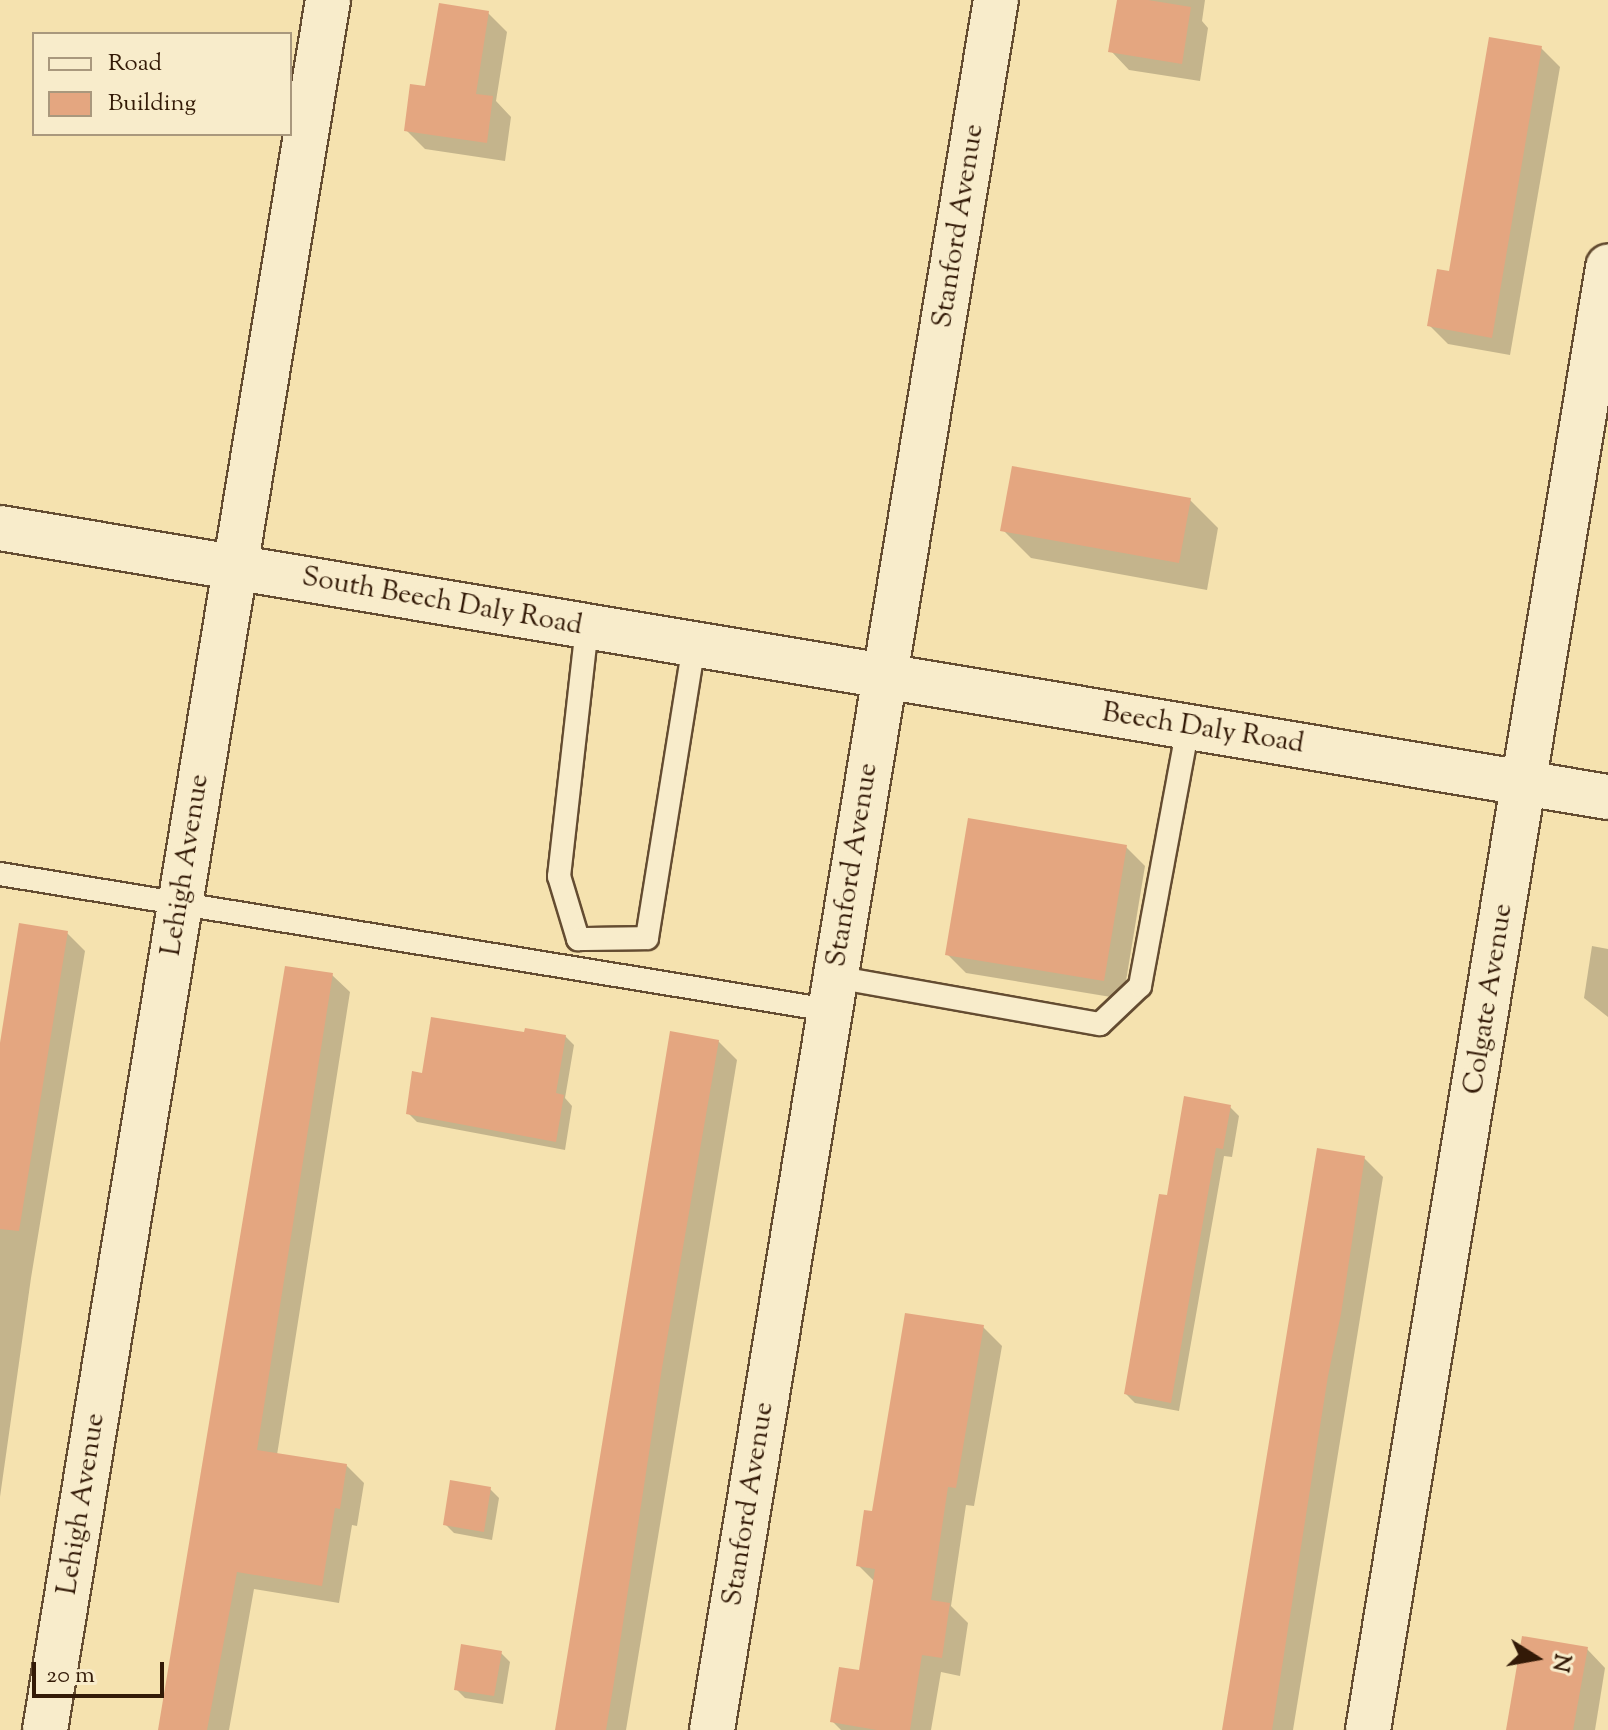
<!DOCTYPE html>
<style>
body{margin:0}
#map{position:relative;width:1608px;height:1730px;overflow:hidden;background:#f5e2af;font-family:"Sorts Mill Goudy",serif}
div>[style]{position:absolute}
.shadow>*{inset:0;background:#0003}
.building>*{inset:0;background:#e4a680}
.roads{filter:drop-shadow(2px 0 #644c31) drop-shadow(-2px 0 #644c31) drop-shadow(0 2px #644c31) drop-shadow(0 -2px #644c31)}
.lane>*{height:22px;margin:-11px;padding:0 11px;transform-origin:11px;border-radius:11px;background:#f8eccb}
.street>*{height:44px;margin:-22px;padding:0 22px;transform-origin:22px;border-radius:22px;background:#f8eccb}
.secondary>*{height:44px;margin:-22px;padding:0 22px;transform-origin:22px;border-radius:22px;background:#f8eccb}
span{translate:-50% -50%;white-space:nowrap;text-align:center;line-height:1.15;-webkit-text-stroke:7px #f8eccb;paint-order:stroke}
.street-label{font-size:28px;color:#331a07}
.legend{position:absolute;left:32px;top:32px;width:260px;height:104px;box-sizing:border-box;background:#f8eccb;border:2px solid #a9987d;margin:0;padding:10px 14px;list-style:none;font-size:24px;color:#331a07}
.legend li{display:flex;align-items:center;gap:16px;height:40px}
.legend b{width:40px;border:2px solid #a9987d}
.north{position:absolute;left:1496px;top:1618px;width:80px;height:80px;-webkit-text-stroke:6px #f8eccb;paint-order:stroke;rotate:101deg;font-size:22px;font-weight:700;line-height:32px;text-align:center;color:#331a07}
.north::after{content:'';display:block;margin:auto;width:28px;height:36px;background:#331a07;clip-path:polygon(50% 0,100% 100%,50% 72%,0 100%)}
.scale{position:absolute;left:32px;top:1662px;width:132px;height:36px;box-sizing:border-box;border:4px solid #331a07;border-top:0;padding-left:10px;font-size:24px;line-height:28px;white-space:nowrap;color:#331a07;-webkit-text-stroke:6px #f8eccb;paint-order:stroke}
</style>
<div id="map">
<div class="shadow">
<div style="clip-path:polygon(1119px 0,1205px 0,1202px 21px,1208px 28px,1200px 81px,1129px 70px,1111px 51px)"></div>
<div style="clip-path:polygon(488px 13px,507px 32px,496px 101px,511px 117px,505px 161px,425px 149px,406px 130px,427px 89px)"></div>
<div style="clip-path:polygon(1541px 48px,1560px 67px,1510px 355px,1448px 344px,1429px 325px)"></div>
<div style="clip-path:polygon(1190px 500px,1218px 528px,1207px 590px,1031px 558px,1003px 530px)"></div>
<div style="clip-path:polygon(1126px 847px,1145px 866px,1123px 999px,966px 973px,947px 954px)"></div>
<div style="clip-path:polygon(67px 933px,85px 951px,31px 1278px,0 1497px,0 1047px)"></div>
<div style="clip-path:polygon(1592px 946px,1608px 949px,1608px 1017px,1584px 998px)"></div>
<div style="clip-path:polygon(332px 975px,350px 992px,277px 1455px,346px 1465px,364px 1483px,357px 1526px,352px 1525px,339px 1603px,254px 1589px,229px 1730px,160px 1730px)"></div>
<div style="clip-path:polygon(526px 1034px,565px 1036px,574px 1045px,565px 1098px,572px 1106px,565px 1150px,417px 1122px,408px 1113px,424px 1075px)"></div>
<div style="clip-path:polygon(718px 1041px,737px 1060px,626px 1730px,557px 1730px)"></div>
<div style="clip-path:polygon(1230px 1107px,1239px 1116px,1232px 1157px,1224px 1156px,1179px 1411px,1135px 1403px,1126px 1394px,1168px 1198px)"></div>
<div style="clip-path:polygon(1364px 1158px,1383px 1177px,1293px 1730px,1224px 1730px)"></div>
<div style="clip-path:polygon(983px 1327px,1002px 1346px,974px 1506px,966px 1505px,951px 1606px,968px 1623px,960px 1676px,941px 1672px,931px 1730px,841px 1730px,833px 1722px,861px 1673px,875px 1582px,858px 1565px,873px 1514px)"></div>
<div style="clip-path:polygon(490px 1489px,499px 1498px,492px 1540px,454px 1533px,445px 1524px)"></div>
<div style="clip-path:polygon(1587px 1649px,1605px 1668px,1595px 1730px,1508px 1730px)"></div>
<div style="clip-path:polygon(501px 1653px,510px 1662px,503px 1704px,465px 1698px,456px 1689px)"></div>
</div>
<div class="building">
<div style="clip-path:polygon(1117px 0,1148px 0,1191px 7px,1182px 64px,1108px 52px)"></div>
<div style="clip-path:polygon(439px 3px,489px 11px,476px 94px,493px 96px,487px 143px,404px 131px,410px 84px,425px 86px)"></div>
<div style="clip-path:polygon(1489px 37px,1542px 46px,1492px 338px,1427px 326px,1437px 269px,1449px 271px)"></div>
<div style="clip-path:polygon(1012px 466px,1191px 498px,1179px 563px,1000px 531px)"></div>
<div style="clip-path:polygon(968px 818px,1127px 845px,1104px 981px,945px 955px)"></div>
<div style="clip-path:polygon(19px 923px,68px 931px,19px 1231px,0 1229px,0 1043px)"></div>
<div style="clip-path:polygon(285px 966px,333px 973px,257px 1450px,347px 1464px,340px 1509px,335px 1508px,322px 1586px,237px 1572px,207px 1730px,158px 1730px)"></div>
<div style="clip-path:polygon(431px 1017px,524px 1032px,525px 1028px,566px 1035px,556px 1093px,564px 1095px,556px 1142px,406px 1114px,412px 1071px,422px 1073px)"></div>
<div style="clip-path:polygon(670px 1031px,719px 1040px,662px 1368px,614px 1682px,606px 1730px,555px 1730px)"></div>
<div style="clip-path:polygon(1184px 1096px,1231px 1105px,1223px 1149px,1216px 1148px,1171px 1403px,1124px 1394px,1159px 1194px,1167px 1195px)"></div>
<div style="clip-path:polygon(1317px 1148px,1365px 1156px,1341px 1314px,1328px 1376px,1272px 1730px,1222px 1730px)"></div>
<div style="clip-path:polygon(905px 1313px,984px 1325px,956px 1488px,948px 1487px,931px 1600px,950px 1603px,942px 1658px,922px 1655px,910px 1730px,877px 1730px,830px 1722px,839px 1667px,859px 1670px,875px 1569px,856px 1566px,864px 1510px,872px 1511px)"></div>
<div style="clip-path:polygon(450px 1480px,491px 1487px,484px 1532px,443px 1525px)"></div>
<div style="clip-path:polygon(1522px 1636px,1588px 1647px,1573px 1730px,1506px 1730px)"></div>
<div style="clip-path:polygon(461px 1644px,502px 1651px,494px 1696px,454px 1690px)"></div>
</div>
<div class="roads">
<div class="lane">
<div style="left:587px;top:627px;width:251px;rotate:96.4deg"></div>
<div style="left:559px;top:876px;width:66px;rotate:73.2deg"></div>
<div style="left:578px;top:939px;width:69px;rotate:-0.8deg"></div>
<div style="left:647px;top:938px;width:298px;rotate:-80.9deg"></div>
<div style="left:0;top:874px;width:840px;rotate:9.32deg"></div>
<div style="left:835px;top:977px;width:269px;rotate:10.1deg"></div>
<div style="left:1100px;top:1024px;width:55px;rotate:-43.5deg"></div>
<div style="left:1140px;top:986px;width:263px;rotate:-79.5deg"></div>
</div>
<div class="street">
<div style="left:45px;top:1730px;width:1753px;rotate:-80.71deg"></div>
<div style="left:712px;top:1730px;width:1753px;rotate:-80.68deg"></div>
<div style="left:1368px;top:1730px;width:1483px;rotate:-80.68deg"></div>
</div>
<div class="secondary">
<div style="left:0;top:528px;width:1630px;rotate:9.5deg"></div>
</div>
</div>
<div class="street-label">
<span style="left:959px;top:226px;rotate:-81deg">Stanford Avenue</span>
<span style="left:442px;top:602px;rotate:10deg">South Beech Daly Road</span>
<span style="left:1203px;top:729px;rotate:9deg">Beech Daly Road</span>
<span style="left:186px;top:865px;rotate:-81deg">Lehigh Avenue</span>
<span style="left:853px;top:865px;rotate:-81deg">Stanford Avenue</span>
<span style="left:1489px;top:999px;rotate:-81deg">Colgate Avenue</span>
<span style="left:82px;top:1504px;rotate:-81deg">Lehigh Avenue</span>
<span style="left:749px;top:1504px;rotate:-81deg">Stanford Avenue</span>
</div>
<ul class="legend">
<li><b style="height:10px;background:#f8eccb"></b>Road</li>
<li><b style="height:22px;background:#e4a680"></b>Building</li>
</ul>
<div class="north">N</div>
<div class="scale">20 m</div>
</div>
